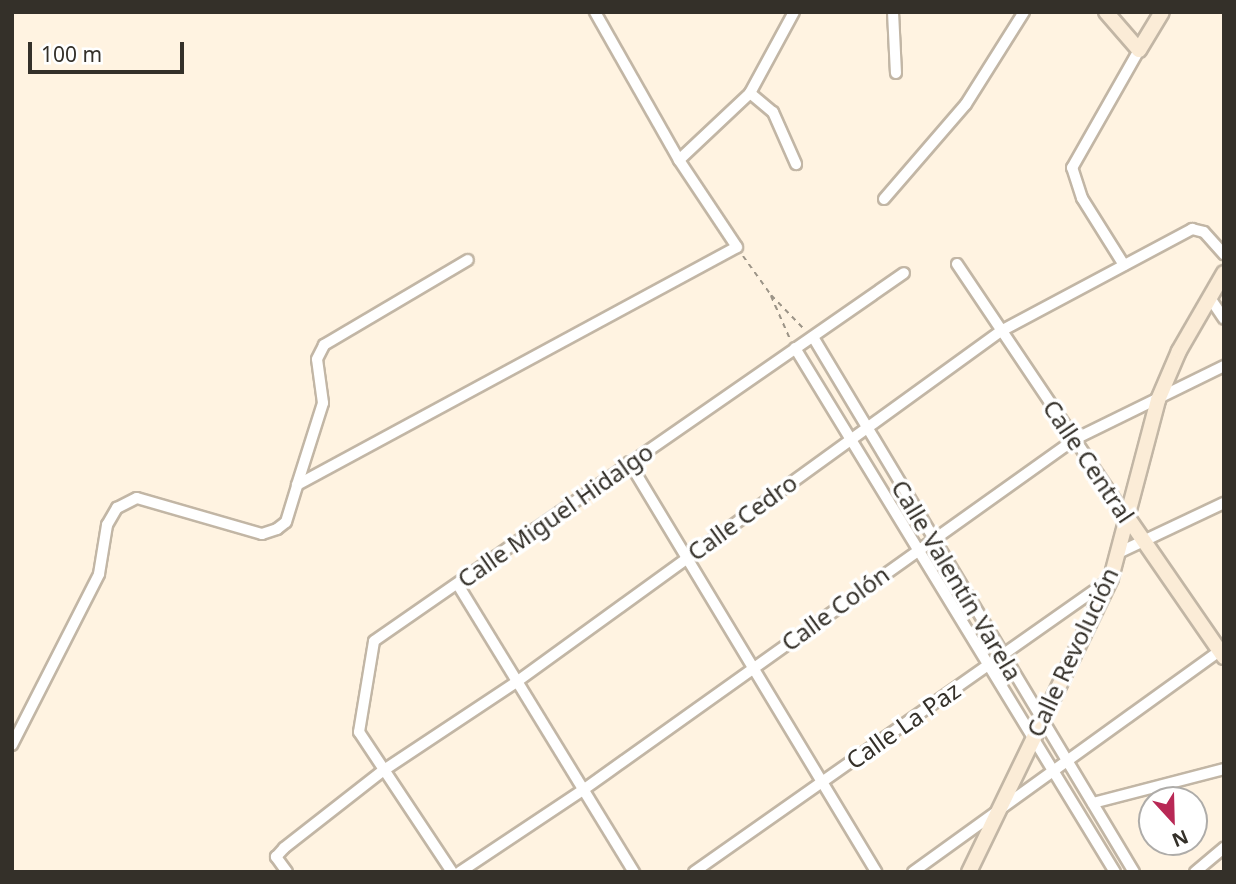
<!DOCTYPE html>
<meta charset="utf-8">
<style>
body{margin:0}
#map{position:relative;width:1236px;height:884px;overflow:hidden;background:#fff3e1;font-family:"Noto Sans",sans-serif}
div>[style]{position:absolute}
.path>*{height:2px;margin-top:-1px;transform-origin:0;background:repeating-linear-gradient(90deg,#9c9487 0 5px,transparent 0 10px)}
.roads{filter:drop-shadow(2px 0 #c2b6a5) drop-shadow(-2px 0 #c2b6a5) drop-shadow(0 2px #c2b6a5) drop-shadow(0 -2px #c2b6a5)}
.street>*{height:10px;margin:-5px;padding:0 5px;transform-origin:5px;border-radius:5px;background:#fff}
.secondary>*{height:14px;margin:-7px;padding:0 7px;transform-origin:7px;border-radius:7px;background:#fbecd7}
span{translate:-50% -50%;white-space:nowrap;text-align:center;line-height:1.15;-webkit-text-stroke:7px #fff;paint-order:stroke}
.street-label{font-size:24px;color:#343029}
.frame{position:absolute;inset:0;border:14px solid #343029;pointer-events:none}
.north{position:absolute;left:1138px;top:786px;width:70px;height:70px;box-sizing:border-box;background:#fff;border:2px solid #aeaca9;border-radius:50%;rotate:158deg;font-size:19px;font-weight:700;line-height:28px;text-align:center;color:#343029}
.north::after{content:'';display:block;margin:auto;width:24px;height:32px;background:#b82855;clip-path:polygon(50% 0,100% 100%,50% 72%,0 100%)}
.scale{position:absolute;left:28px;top:42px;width:156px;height:32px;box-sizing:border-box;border:4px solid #343029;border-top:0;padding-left:9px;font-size:21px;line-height:24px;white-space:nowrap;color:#343029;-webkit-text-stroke:5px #fff;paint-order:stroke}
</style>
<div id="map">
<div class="path">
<div style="left:743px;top:256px;width:48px;rotate:54.3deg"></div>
<div style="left:771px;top:295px;width:47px;rotate:45.9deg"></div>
<div style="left:771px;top:296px;width:47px;rotate:66.2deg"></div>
</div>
<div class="roads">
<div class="street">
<div style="left:893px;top:12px;width:61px;rotate:87.2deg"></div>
<div style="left:750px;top:93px;width:30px;rotate:40deg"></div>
<div style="left:773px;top:112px;width:57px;rotate:66.1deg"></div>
<div style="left:679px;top:160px;width:98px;rotate:-43.3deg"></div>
<div style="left:750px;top:93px;width:92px;rotate:-61.5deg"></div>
<div style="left:884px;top:199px;width:125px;rotate:-49.2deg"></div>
<div style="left:966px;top:104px;width:109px;rotate:-57.8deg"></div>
<div style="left:957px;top:264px;width:306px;rotate:56.1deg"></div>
<div style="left:1124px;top:265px;width:79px;rotate:-122.1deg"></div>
<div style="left:1082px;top:198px;width:32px;rotate:-108deg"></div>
<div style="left:1072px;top:168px;width:136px;rotate:-60.4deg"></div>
<div style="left:1210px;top:298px;width:25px;rotate:56deg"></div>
<div style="left:813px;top:337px;width:624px;rotate:59.04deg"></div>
<div style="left:795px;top:348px;width:614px;rotate:58.59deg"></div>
<div style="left:629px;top:462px;width:479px;rotate:58.9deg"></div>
<div style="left:297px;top:485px;width:86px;rotate:-72.4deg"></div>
<div style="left:323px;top:403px;width:44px;rotate:-97.8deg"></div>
<div style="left:317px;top:359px;width:16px;rotate:-63deg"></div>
<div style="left:324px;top:345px;width:167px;rotate:-30.6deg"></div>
<div style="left:1118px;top:553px;width:117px;rotate:-25.3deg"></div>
<div style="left:458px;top:585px;width:337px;rotate:58.5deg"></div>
<div style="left:12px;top:745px;width:192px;rotate:-63deg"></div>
<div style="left:99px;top:574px;width:50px;rotate:-80.7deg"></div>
<div style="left:107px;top:525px;width:20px;rotate:-60deg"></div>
<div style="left:117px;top:508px;width:22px;rotate:-27deg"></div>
<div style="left:137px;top:498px;width:130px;rotate:16.1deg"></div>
<div style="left:262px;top:534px;width:16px;rotate:-18deg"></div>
<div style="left:277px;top:529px;width:11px;rotate:-38deg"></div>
<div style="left:286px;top:522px;width:39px;rotate:-73deg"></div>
<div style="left:297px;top:485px;width:500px;rotate:-28.41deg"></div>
<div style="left:737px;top:247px;width:105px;rotate:-123.7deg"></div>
<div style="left:679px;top:160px;width:170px;rotate:-119.6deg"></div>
<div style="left:1093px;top:803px;width:135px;rotate:-14.5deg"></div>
<div style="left:287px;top:872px;width:19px;rotate:-126deg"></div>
<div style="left:276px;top:857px;width:12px;rotate:-48deg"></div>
<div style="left:284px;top:848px;width:127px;rotate:-38deg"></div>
<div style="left:384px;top:770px;width:157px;rotate:-33.6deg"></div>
<div style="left:515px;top:683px;width:600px;rotate:-35.92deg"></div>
<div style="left:1001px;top:331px;width:217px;rotate:-28.1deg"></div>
<div style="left:1192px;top:229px;width:12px;rotate:14deg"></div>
<div style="left:1204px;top:232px;width:30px;rotate:48deg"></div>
<div style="left:452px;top:872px;width:168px;rotate:-123.6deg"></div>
<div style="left:359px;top:732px;width:92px;rotate:-80.6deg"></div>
<div style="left:374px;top:641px;width:645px;rotate:-34.77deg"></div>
<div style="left:460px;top:872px;width:148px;rotate:-33.7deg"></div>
<div style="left:583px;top:790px;width:604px;rotate:-35.5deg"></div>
<div style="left:1075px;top:439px;width:166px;rotate:-26.1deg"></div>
<div style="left:694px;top:872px;width:507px;rotate:-35.13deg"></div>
<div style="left:913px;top:872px;width:383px;rotate:-35.8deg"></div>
<div style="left:1195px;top:872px;width:38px;rotate:-40deg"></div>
</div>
<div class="secondary">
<div style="left:1106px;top:12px;width:50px;rotate:49deg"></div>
<div style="left:1139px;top:50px;width:44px;rotate:-58.8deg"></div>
<div style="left:1128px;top:518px;width:169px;rotate:55.4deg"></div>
<div style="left:969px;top:872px;width:326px;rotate:-64.2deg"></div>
<div style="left:1111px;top:578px;width:184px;rotate:-75.2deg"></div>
<div style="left:1158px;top:400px;width:53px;rotate:-66.8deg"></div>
<div style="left:1179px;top:351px;width:90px;rotate:-60deg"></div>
</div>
</div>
<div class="street-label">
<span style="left:1089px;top:461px;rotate:56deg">Calle Central</span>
<span style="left:555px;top:515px;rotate:-35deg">Calle Miguel Hidalgo</span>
<span style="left:742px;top:517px;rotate:-36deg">Calle Cedro</span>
<span style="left:957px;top:580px;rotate:59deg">Calle Valentín Varela</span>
<span style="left:835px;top:608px;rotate:-36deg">Calle Colón</span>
<span style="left:1072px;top:652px;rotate:-65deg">Calle Revolución</span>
<span style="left:903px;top:725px;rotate:-35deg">Calle La Paz</span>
</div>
<div class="frame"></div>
<div class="north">N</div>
<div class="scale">100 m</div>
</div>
